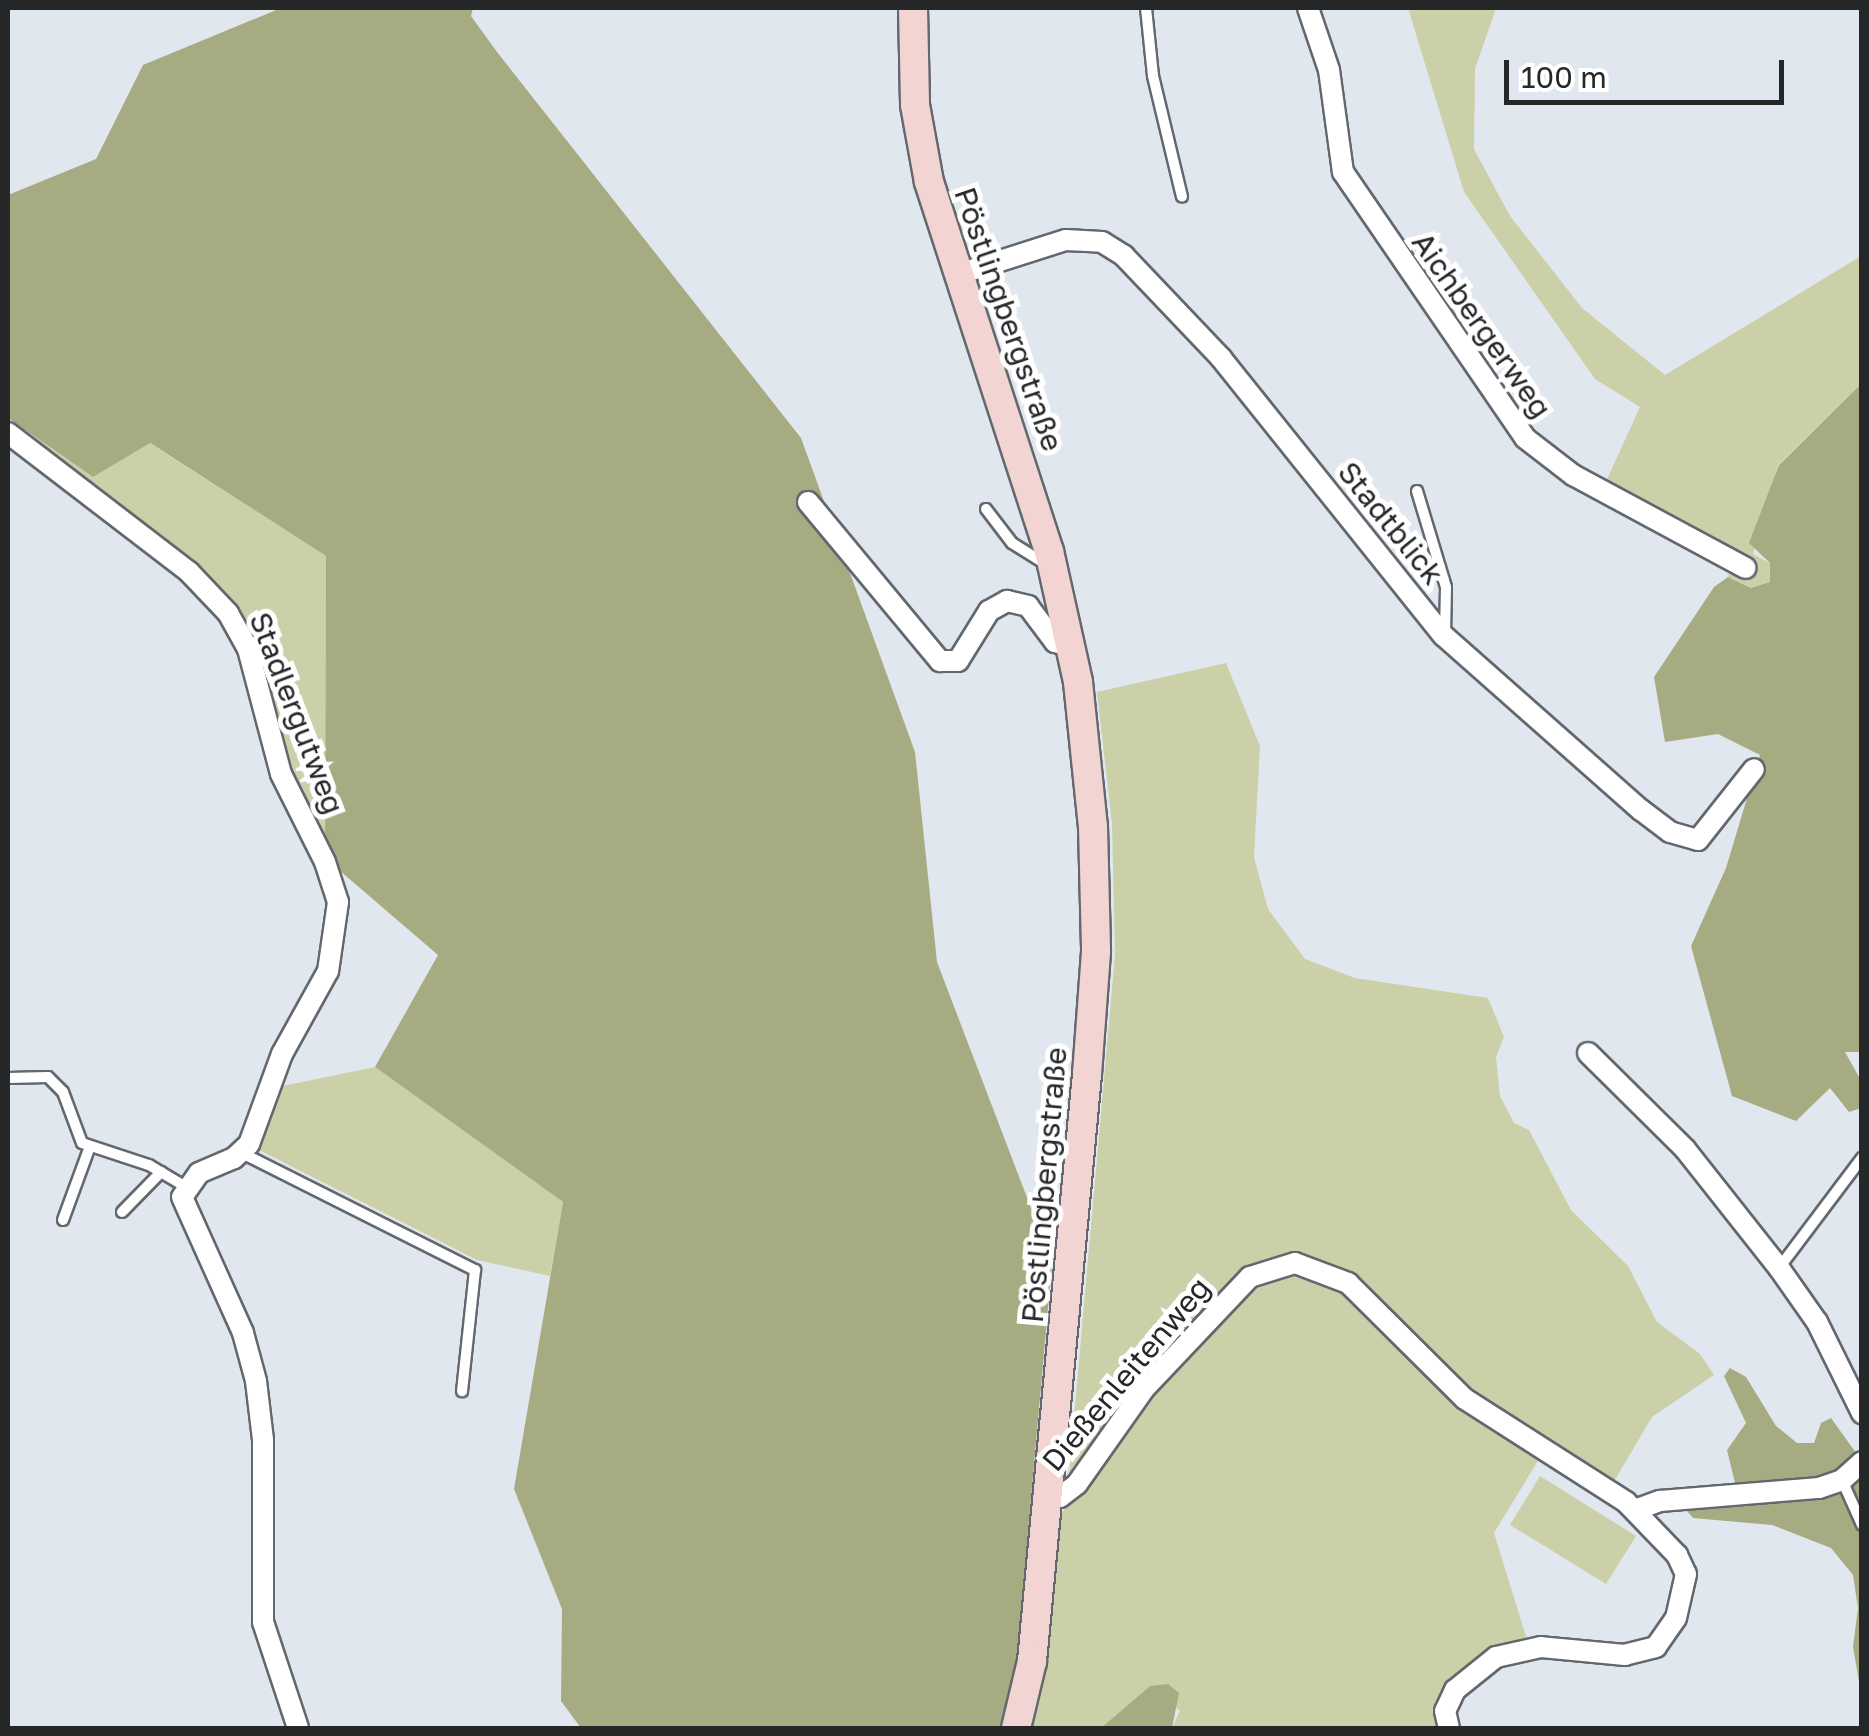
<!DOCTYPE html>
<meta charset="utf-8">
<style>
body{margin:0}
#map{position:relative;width:1869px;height:1736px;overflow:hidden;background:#e1e7ee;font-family:"Golos Text",sans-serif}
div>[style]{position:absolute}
.green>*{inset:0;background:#ccd0a8}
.forest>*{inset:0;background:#a7ab81}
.roads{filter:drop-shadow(2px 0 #63686e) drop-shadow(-2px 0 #63686e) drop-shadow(0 2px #63686e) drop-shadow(0 -2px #63686e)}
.lane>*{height:10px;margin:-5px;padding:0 5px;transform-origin:5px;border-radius:5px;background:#fff}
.street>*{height:20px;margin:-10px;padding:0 10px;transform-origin:10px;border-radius:10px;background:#fff}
.secondary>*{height:28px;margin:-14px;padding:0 14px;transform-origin:14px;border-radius:14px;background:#f2d5d2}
span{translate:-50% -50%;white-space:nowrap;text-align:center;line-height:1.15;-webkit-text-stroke:10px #fff;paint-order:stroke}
.street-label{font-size:30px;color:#252729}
.frame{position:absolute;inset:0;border:10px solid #252729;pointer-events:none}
.scale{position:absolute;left:1504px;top:60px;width:280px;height:45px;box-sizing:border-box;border:5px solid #252729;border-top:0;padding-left:12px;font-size:30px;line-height:35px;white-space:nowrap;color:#252729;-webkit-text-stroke:8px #fff;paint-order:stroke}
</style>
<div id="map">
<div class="green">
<div style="clip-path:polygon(1408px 8px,1496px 8px,1475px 69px,1474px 149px,1510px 216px,1582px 308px,1665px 375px,1861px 256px,1861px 384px,1778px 465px,1753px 554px,1770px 563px,1771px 582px,1752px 588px,1728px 577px,1734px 552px,1604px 486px,1640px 407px,1595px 379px,1464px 192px)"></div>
<div style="clip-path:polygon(29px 433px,93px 477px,149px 443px,326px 556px,325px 858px,282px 767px,229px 603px,89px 495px)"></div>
<div style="clip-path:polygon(1226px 663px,1260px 746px,1254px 857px,1268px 909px,1305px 959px,1355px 978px,1488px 998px,1504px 1037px,1496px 1057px,1500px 1096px,1514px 1123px,1529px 1130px,1571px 1210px,1628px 1266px,1657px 1322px,1700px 1354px,1714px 1375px,1652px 1417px,1613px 1483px,1514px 1425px,1450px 1375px,1369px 1290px,1296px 1255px,1262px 1261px,1223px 1291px,1140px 1382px,1069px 1474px,1115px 955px,1112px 824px,1097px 692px)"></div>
<div style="clip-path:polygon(375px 1067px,563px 1202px,550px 1276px,477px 1260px,255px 1148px,278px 1087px)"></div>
<div style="clip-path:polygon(1294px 1269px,1344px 1290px,1483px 1421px,1539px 1459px,1494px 1533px,1528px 1643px,1459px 1675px,1451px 1728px,1172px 1728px,1180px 1711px,1150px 1686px,1101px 1728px,1025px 1728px,1058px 1518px,1151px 1393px,1254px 1283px)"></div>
<div style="clip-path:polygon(1540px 1476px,1636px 1536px,1606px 1584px,1510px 1525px)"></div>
</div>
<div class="forest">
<div style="clip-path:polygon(281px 8px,473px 8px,471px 16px,497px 52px,801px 438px,915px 752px,937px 962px,1052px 1263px,1017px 1656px,1002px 1719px,1015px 1728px,581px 1728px,561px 1701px,562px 1609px,514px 1489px,563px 1202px,375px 1067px,438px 955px,325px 858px,326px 556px,150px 443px,93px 477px,8px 418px,8px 195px,96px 159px,143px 65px)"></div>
<div style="clip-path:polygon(1861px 384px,1862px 1052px,1845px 1052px,1859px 1077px,1861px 1108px,1849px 1112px,1830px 1088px,1796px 1121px,1732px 1096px,1691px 946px,1726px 868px,1760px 755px,1718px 734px,1665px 742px,1654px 677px,1714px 587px,1728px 577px,1751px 588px,1770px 582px,1770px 563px,1749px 543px,1779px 465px)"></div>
<div style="clip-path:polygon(1730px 1368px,1746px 1377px,1776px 1426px,1797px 1443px,1814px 1443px,1821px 1423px,1831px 1418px,1861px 1460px,1861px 1693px,1853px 1647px,1858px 1608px,1853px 1575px,1831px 1548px,1772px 1525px,1693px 1518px,1687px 1511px,1737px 1491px,1727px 1450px,1746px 1423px,1724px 1376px)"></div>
<div style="clip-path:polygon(1168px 1684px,1179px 1693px,1172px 1728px,1101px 1728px,1150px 1686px)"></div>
</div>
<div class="roads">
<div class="lane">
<div style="left:1146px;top:8px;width:68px;rotate:84.1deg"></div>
<div style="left:1153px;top:76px;width:124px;rotate:76.5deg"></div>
<div style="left:1417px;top:491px;width:100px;rotate:73.2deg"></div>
<div style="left:1446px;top:587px;width:48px;rotate:91.2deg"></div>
<div style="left:986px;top:509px;width:43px;rotate:52.6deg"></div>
<div style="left:1012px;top:543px;width:40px;rotate:32deg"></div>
<div style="left:8px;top:1078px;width:40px;rotate:-1.4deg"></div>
<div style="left:48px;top:1077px;width:21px;rotate:45deg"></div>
<div style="left:63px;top:1092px;width:54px;rotate:69.6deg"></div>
<div style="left:82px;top:1143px;width:71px;rotate:18.2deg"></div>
<div style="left:149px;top:1165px;width:43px;rotate:30.7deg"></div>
<div style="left:242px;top:1153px;width:261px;rotate:26.7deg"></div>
<div style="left:475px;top:1270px;width:122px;rotate:96.1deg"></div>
<div style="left:122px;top:1212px;width:56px;rotate:-45.7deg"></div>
<div style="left:63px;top:1220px;width:76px;rotate:-69.9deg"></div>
<div style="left:1779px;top:1268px;width:138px;rotate:-53deg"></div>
<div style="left:1842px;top:1480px;width:49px;rotate:66deg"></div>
</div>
<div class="street">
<div style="left:1308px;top:8px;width:65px;rotate:71.3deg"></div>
<div style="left:1329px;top:70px;width:103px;rotate:82.2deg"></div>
<div style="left:1343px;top:172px;width:322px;rotate:55.6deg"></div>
<div style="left:1525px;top:438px;width:61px;rotate:37.6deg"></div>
<div style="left:1573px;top:475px;width:196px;rotate:28.3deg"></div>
<div style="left:956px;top:275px;width:115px;rotate:-17.7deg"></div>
<div style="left:1066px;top:240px;width:36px;rotate:3deg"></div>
<div style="left:1102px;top:242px;width:26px;rotate:32deg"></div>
<div style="left:1124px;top:256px;width:141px;rotate:46.4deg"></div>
<div style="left:1221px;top:358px;width:356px;rotate:51.3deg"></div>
<div style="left:1444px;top:636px;width:263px;rotate:41.5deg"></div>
<div style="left:1641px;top:810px;width:36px;rotate:37deg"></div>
<div style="left:1670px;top:832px;width:29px;rotate:16deg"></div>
<div style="left:1698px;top:840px;width:90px;rotate:-51.7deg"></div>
<div style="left:8px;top:433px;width:228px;rotate:37.5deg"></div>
<div style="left:189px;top:572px;width:57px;rotate:46.4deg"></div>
<div style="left:228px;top:613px;width:41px;rotate:60.9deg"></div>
<div style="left:248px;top:649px;width:129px;rotate:75.2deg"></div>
<div style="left:281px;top:774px;width:98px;rotate:63.4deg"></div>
<div style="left:325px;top:862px;width:42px;rotate:72deg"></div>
<div style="left:338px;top:902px;width:70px;rotate:98.2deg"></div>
<div style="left:328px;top:971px;width:95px;rotate:119deg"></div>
<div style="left:282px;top:1054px;width:96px;rotate:110.1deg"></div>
<div style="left:249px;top:1144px;width:21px;rotate:137deg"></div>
<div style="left:234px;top:1158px;width:38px;rotate:157deg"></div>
<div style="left:199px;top:1173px;width:29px;rotate:125deg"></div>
<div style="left:182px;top:1197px;width:149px;rotate:65.8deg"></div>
<div style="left:243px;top:1333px;width:50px;rotate:74.8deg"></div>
<div style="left:256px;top:1381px;width:59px;rotate:83.2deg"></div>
<div style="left:263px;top:1440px;width:182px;rotate:90deg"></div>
<div style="left:263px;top:1622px;width:112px;rotate:71.7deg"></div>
<div style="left:808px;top:502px;width:207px;rotate:50.3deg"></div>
<div style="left:940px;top:661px;width:18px"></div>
<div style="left:958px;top:661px;width:59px;rotate:-58.2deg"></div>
<div style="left:989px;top:611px;width:21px;rotate:-29deg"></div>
<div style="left:1007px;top:601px;width:22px;rotate:13deg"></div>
<div style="left:1028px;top:606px;width:45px;rotate:53.1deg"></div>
<div style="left:1055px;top:642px;width:16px;rotate:14deg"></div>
<div style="left:1588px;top:1053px;width:136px;rotate:44.7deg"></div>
<div style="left:1685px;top:1149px;width:152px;rotate:51.7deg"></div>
<div style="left:1779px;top:1268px;width:66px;rotate:54.9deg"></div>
<div style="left:1817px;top:1322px;width:102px;rotate:63.7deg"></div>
<div style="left:1048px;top:1497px;width:12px"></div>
<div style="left:1060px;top:1497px;width:21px;rotate:-37deg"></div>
<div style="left:1077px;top:1484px;width:116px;rotate:-54.8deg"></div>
<div style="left:1144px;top:1389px;width:154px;rotate:-46.6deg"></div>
<div style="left:1250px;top:1277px;width:47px;rotate:-17.3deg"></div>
<div style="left:1295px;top:1263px;width:57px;rotate:20.7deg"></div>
<div style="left:1348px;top:1283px;width:165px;rotate:44.8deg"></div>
<div style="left:1465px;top:1399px;width:191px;rotate:32.6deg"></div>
<div style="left:1626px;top:1502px;width:74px;rotate:46.1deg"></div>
<div style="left:1677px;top:1555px;width:21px;rotate:65deg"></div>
<div style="left:1686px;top:1574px;width:45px;rotate:102.8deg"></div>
<div style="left:1676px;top:1618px;width:35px;rotate:125deg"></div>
<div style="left:1656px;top:1647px;width:32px;rotate:166deg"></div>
<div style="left:1625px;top:1655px;width:84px;rotate:-174.6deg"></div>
<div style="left:1541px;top:1647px;width:46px;rotate:167.5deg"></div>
<div style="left:1496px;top:1657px;width:53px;rotate:141.2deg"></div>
<div style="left:1455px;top:1690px;width:23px;rotate:115deg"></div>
<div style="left:1445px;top:1711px;width:17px;rotate:77deg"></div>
<div style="left:1635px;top:1510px;width:27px;rotate:-20deg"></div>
<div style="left:1660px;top:1501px;width:160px;rotate:-4.7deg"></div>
<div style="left:1819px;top:1488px;width:24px;rotate:-19deg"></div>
<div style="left:1842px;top:1480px;width:27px;rotate:-42deg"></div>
</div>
<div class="secondary">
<div style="left:913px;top:8px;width:97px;rotate:88.8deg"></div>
<div style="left:915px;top:105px;width:78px;rotate:79.7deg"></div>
<div style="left:929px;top:182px;width:388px;rotate:72deg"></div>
<div style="left:1049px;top:551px;width:134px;rotate:77.5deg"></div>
<div style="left:1078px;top:682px;width:145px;rotate:84.1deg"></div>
<div style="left:1093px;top:826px;width:126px;rotate:88.6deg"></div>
<div style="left:1096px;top:952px;width:122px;rotate:94.2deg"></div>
<div style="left:1087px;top:1074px;width:590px;rotate:95.35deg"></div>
<div style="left:1032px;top:1661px;width:69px;rotate:103.4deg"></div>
</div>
</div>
<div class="street-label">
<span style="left:1009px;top:319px;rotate:71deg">Pöstlingbergstraße</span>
<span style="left:1482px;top:325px;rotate:55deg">Aichbergerweg</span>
<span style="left:1391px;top:523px;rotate:51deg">Stadtblick</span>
<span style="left:297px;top:713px;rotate:69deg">Stadlergutweg</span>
<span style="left:1044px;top:1185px;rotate:-85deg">Pöstlingbergstraße</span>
<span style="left:1126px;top:1374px;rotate:-50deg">Dießenleitenweg</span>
</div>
<div class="frame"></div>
<div class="scale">100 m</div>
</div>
